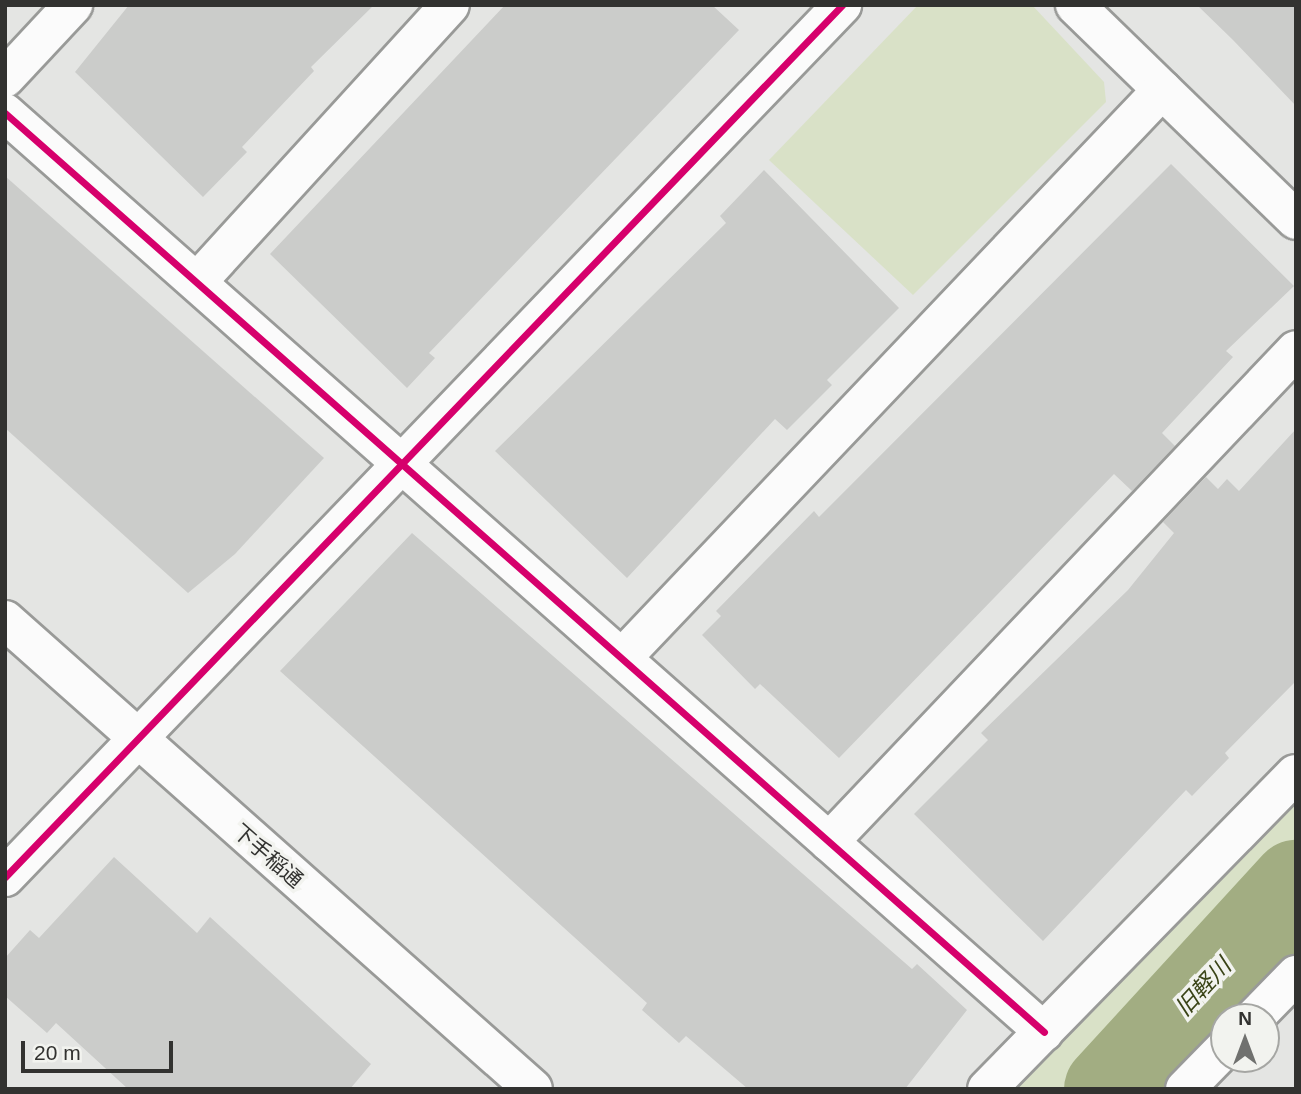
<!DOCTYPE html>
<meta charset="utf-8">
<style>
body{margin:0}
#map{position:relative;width:1301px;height:1094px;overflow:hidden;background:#e4e5e3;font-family:Helvetica,"Noto Sans JP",sans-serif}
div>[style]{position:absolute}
.green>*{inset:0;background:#d9e1c7}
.river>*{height:91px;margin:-45.5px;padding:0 45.5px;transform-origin:45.5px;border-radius:45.5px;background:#a2ad82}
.building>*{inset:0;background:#cbccca}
.roads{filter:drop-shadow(2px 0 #999a98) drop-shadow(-2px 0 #999a98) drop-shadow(0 2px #999a98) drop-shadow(0 -2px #999a98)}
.minor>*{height:38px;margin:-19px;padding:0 19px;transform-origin:19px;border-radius:19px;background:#fbfbfb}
.major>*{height:38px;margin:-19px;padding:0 19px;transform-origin:19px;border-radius:19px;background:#fbfbfb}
.cycleway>*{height:7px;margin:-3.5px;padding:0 3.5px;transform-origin:3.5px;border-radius:3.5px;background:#d6006c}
span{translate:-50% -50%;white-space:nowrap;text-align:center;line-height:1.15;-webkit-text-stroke:7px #f2f3ef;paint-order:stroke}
.street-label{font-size:21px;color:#323230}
.water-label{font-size:23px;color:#3a4417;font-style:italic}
.frame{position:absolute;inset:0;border:7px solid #323230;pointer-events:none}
.north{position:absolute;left:1210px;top:1003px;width:70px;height:70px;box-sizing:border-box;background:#f2f3ef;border:2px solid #a5a6a3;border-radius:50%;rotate:0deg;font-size:19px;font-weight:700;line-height:28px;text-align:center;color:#323230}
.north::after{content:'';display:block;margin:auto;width:24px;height:32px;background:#70716f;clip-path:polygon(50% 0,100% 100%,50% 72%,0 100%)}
.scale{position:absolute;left:21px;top:1041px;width:152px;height:32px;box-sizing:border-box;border:4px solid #323230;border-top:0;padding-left:9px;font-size:21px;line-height:24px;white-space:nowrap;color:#323230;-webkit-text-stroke:5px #f2f3ef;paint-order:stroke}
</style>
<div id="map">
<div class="green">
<div style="clip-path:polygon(918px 5px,1032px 5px,1104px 82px,1106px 102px,913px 295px,769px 160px)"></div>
<div style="clip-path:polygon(1296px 791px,1296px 933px,1147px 1089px,1006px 1089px)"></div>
</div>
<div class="river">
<div style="left:1109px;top:1089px;width:277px;rotate:-47.5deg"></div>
</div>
<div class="building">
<div style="clip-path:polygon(129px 5px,374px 5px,311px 67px,314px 71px,242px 147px,247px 152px,203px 197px,75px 72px)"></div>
<div style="clip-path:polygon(505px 5px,712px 5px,739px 30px,429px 353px,435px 358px,407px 388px,270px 254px)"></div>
<div style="clip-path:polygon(1197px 5px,1296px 5px,1296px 106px,1233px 40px)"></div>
<div style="clip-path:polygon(1171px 164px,1294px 286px,1226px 351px,1233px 357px,1162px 433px,1175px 446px,1132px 491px,1114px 474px,839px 758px,760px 684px,755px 689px,702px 635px,721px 616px,716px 611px,814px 511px,819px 517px)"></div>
<div style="clip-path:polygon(764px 170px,899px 308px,827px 380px,832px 385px,787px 430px,775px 419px,627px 578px,495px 451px,726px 223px,720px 216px)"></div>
<div style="clip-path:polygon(5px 176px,324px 458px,235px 554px,188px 593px,5px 428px)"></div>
<div style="clip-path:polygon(1296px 429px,1296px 681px,1225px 753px,1229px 758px,1192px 796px,1186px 790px,1043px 941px,914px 814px,988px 740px,981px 733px,1128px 590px,1174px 533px,1163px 522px,1206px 477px,1218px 489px,1227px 479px,1239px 491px)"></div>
<div style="clip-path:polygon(412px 533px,912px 969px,917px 964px,967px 1010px,905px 1089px,748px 1089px,686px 1036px,679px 1043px,642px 1010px,647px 1003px,280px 671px)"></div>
<div style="clip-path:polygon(114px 857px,197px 933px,210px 917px,371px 1064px,350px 1089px,128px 1089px,56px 1023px,47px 1033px,5px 996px,5px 958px,30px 930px,39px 938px)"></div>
</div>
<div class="roads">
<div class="minor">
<div style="left:1075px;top:5px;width:308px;rotate:44.2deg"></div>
<div style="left:5px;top:78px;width:100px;rotate:-47deg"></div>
<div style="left:5px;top:113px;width:1387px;rotate:41.49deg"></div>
<div style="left:197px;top:282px;width:375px;rotate:-47.6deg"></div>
<div style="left:622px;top:658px;width:784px;rotate:-46.45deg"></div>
<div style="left:829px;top:842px;width:678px;rotate:-46.49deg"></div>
<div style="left:5px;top:877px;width:1209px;rotate:-46.17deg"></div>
<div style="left:1255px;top:1017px;width:59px;rotate:-45.7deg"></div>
<div style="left:987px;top:1089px;width:441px;rotate:-45.6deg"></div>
<div style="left:1185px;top:1089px;width:56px;rotate:-45.7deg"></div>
</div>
<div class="major">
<div style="left:5px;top:620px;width:706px;rotate:41.61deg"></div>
</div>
</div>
<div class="cycleway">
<div style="left:5px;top:113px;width:1387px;rotate:41.49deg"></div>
<div style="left:5px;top:877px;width:1209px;rotate:-46.17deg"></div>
</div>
<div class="street-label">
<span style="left:268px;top:856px;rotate:41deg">下手稲通</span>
</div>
<div class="water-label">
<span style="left:1203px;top:987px;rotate:-47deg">旧軽川</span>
</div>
<div class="frame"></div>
<div class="north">N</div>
<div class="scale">20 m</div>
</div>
